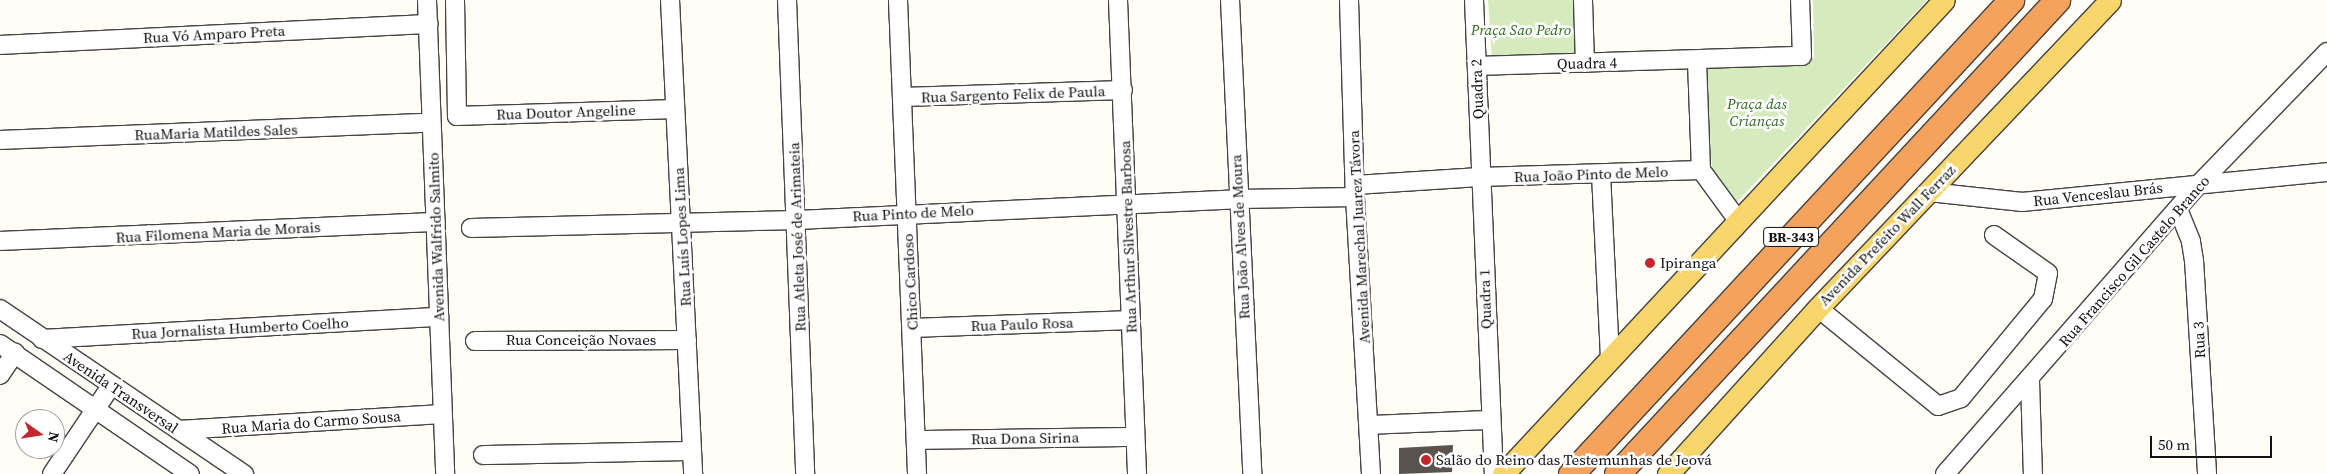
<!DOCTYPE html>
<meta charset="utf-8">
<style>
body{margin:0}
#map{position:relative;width:2327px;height:474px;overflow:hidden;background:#fffdf5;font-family:"Source Serif 4",serif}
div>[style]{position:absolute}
.green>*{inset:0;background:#d5ebbd}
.building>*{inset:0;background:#5a524d}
.roads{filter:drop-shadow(1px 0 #444) drop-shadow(-1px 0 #444) drop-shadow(0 1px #444) drop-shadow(0 -1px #444)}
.minor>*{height:18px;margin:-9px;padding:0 9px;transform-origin:9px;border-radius:9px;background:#fff}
.major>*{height:21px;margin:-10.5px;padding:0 10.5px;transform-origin:10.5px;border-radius:10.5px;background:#f9d66b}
.highway>*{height:25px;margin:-12.5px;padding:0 12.5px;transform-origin:12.5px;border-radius:12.5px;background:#f5a25d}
.dots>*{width:14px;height:14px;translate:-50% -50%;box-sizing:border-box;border:2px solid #fff;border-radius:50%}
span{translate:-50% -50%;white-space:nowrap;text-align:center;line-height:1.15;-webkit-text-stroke:5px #fff;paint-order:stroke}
.shield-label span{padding:1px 4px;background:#fff;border:1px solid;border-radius:4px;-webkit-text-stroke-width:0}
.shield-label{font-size:14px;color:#111;font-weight:700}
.park-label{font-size:15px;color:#2f6b1f;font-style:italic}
.street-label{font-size:15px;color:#111}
.poi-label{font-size:15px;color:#111}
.left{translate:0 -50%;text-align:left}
.north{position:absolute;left:15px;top:409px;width:50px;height:50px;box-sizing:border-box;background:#fff;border:1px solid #a0a0a0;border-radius:50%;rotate:103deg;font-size:14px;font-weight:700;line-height:20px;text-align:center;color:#111}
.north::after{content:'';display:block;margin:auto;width:18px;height:22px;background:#c4262e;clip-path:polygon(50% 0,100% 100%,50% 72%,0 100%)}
.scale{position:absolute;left:2150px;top:436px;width:122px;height:22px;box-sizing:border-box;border:2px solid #111;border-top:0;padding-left:6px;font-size:15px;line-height:18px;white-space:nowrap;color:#111;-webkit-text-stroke:4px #fff;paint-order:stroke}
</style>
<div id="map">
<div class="green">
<div style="clip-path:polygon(1488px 0,1574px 0,1577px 56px,1492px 61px)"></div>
<div style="clip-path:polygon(1813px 0,1927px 0,1735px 204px,1712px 169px,1706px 68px,1814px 58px)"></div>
</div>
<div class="building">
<div style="clip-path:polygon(1453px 445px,1452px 472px,1399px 474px,1399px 448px)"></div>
</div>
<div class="roads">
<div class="minor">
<div style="left:427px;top:0;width:474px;rotate:87.8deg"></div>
<div style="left:455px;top:0;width:116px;rotate:89deg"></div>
<div style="left:457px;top:116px;width:218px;rotate:-1.8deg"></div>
<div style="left:670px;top:0;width:475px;rotate:87.2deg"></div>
<div style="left:787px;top:0;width:474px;rotate:87.8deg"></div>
<div style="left:898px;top:0;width:474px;rotate:87.7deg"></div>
<div style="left:1118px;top:0;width:474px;rotate:87.7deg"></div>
<div style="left:1230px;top:0;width:475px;rotate:87.3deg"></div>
<div style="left:1349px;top:0;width:197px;rotate:88.3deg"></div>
<div style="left:1355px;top:197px;width:277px;rotate:86.7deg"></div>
<div style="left:1474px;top:0;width:474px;rotate:87.6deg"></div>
<div style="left:1583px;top:0;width:63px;rotate:88.2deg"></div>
<div style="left:0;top:45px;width:429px;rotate:-2.8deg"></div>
<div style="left:1697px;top:61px;width:109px;rotate:87.9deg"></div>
<div style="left:1701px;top:170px;width:64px;rotate:53.8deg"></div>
<div style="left:1477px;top:66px;width:325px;rotate:-1.8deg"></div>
<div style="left:1802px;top:56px;width:56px;rotate:-92deg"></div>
<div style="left:903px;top:97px;width:220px;rotate:-1.8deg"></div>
<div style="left:0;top:140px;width:431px;rotate:-2.3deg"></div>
<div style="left:1601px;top:174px;width:186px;rotate:87.2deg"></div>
<div style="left:1355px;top:185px;width:125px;rotate:-3.7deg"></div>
<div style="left:1480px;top:177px;width:221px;rotate:-1.8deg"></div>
<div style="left:1929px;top:192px;width:94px;rotate:6.1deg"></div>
<div style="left:2022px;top:202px;width:306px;rotate:-5.6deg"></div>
<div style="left:2178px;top:209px;width:35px;rotate:68deg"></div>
<div style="left:2191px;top:242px;width:18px;rotate:81deg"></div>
<div style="left:2194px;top:260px;width:214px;rotate:86.5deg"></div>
<div style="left:471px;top:228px;width:326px;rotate:-1.4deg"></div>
<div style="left:797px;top:220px;width:441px;rotate:-2.7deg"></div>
<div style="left:1238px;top:199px;width:117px;rotate:-1deg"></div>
<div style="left:0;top:241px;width:436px;rotate:-2.5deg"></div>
<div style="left:1818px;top:308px;width:155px;rotate:39.2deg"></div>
<div style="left:1938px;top:406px;width:24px;rotate:-19deg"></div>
<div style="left:1961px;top:398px;width:129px;rotate:-50.4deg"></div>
<div style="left:2043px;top:299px;width:26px;rotate:-79deg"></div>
<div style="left:2048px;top:273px;width:66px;rotate:-144.9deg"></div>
<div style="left:0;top:309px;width:295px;rotate:34.1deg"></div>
<div style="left:913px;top:328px;width:218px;rotate:-2.1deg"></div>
<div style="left:42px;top:339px;width:398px;rotate:-3.2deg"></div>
<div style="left:475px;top:341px;width:212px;rotate:-0.3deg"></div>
<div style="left:0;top:344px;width:230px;rotate:34.4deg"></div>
<div style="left:0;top:375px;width:27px;rotate:-56deg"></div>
<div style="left:2030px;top:381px;width:93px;rotate:88.2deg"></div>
<div style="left:1369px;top:425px;width:121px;rotate:-2.4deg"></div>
<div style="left:179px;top:430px;width:263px;rotate:-3.5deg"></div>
<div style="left:916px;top:440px;width:219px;rotate:-0.8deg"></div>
<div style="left:483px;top:455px;width:209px;rotate:-1.1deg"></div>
<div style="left:52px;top:474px;width:106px;rotate:-56.2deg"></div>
<div style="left:1945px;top:474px;width:386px;rotate:-48.8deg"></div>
<div style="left:2199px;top:184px;width:184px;rotate:-45.9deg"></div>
</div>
<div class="major">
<div style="left:1503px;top:474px;width:647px;rotate:-47.07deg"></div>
<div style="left:1668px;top:474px;width:224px;rotate:-47.9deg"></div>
<div style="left:1818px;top:308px;width:424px;rotate:-46.5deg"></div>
</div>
<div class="highway">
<div style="left:1571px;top:474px;width:647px;rotate:-47.13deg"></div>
<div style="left:1617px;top:474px;width:647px;rotate:-47.13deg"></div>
</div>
</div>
<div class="dots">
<div style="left:1650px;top:263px;background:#c4262e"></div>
<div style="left:1426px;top:460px;background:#c4262e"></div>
</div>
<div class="shield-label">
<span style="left:1791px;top:237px">BR-343</span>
</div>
<div class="park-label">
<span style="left:1521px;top:30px">Praça Sao Pedro</span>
<span style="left:1757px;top:112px">Praça das<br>Crianças</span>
</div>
<div class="street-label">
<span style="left:214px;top:34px;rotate:-3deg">Rua Vó Amparo Preta</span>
<span style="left:1587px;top:63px;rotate:-1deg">Quadra 4</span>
<span style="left:1477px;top:89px;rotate:-92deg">Quadra 2</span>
<span style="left:1013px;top:94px;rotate:-2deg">Rua Sargento Felix de Paula</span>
<span style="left:566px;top:112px;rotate:-2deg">Rua Doutor Angeline</span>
<span style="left:216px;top:132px;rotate:-2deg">RuaMaria Matildes Sales</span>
<span style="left:1591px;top:174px;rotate:-2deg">Rua João Pinto de Melo</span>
<span style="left:2098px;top:194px;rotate:-6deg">Rua Venceslau Brás</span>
<span style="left:913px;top:213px;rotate:-3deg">Rua Pinto de Melo</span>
<span style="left:218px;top:232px;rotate:-3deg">Rua Filomena Maria de Morais</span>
<span style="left:1887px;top:235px;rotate:-46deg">Avenida Prefeito Wall Ferraz</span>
<span style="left:436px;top:237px;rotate:-92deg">Avenida Walfrido Salmito</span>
<span style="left:682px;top:237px;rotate:-93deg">Rua Luís Lopes Lima</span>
<span style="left:797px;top:237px;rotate:-92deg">Rua Atleta José de Arimateia</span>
<span style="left:1128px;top:237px;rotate:-92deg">Rua Arthur Silvestre Barbosa</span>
<span style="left:1240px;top:237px;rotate:-93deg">Rua João Alves de Moura</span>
<span style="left:1359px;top:237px;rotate:-93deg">Avenida Marechal Juarez Távora</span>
<span style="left:2134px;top:261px;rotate:-49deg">Rua Francisco Gil Castelo Branco</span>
<span style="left:910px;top:282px;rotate:-93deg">Chico Cardoso</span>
<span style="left:1485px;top:299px;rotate:-92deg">Quadra 1</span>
<span style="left:1022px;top:324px;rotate:-2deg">Rua Paulo Rosa</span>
<span style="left:240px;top:328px;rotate:-3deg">Rua Jornalista Humberto Coelho</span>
<span style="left:581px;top:340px">Rua Conceição Novaes</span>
<span style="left:2199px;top:340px;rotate:-93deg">Rua 3</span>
<span style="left:121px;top:392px;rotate:34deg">Avenida Transversal</span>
<span style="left:311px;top:422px;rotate:-4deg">Rua Maria do Carmo Sousa</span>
<span style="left:1025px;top:438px;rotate:-1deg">Rua Dona Sirina</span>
</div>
<div class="poi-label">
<span class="left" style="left:1660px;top:263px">Ipiranga</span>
<span class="left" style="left:1436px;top:460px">Salão do Reino das Testemunhas de Jeová</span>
</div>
<div class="north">N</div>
<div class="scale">50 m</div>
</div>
